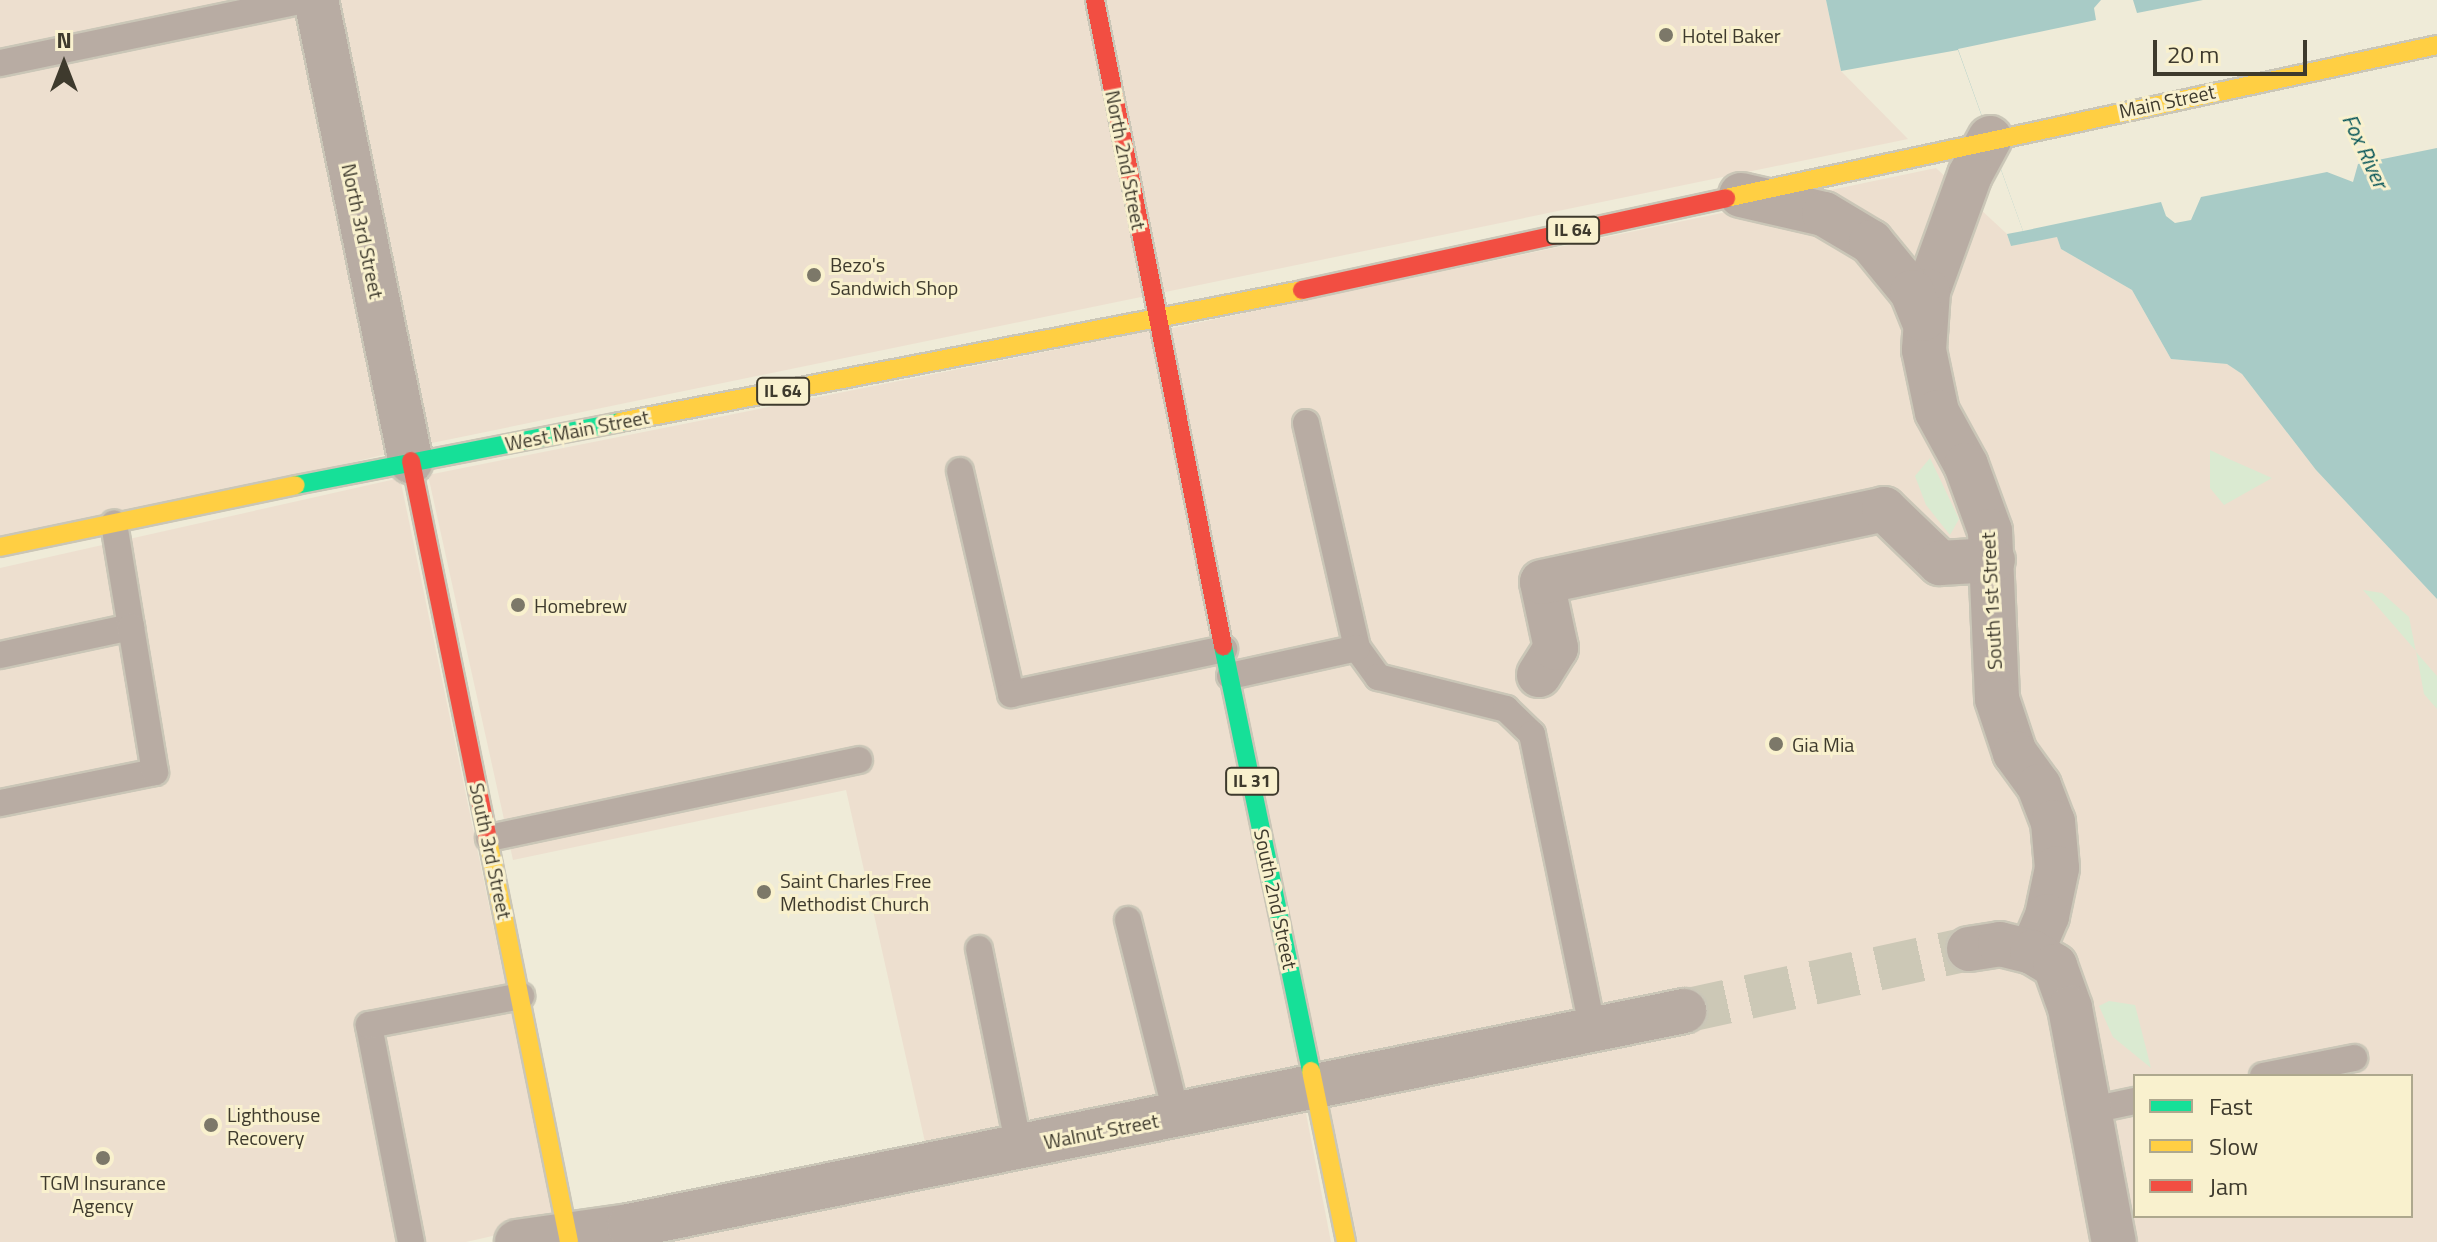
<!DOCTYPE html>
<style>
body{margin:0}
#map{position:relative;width:2437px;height:1242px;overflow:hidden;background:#efebd8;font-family:"Titillium Web",sans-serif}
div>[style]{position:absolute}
.commercial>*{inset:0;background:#eddfcf}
.green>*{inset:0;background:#daead1}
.water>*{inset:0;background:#a8cbc6}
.pier>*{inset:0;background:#efebd8}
.street-tunnel>*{height:44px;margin-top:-22px;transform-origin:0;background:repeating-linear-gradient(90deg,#ccc8b6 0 44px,transparent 0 66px)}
.roads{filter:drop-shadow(2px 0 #cac6b7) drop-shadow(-2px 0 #cac6b7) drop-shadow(0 2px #cac6b7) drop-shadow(0 -2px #cac6b7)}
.lane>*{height:26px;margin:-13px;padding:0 13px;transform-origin:13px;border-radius:13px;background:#b8aca3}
.street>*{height:44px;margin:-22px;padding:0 22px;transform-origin:22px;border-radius:22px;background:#b8aca3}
.fast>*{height:18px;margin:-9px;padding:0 9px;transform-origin:9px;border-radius:9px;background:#16e098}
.slow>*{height:18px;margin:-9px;padding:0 9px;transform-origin:9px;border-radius:9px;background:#ffcf43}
.jam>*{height:18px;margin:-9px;padding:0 9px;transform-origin:9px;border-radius:9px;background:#f24e42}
.dots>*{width:22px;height:22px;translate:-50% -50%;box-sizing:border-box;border:4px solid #f9f1ce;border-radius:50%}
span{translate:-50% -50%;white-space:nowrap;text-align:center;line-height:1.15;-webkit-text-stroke:6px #f9f1ce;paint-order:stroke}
.shield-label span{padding:2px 6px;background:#f9f1ce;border:2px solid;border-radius:6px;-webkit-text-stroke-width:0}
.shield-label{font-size:18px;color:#3e3a2d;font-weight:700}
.poi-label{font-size:20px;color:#3e3a2d}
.left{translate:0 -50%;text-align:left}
.street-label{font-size:20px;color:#3e3a2d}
.water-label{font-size:22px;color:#055457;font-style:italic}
.legend{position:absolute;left:2133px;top:1074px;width:280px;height:144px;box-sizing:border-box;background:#f9f1ce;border:2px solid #aea88e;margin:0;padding:10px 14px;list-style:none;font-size:24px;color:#3e3a2d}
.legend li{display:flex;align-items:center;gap:16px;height:40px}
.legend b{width:40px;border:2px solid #aea88e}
.north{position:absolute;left:24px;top:24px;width:80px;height:80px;-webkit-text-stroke:6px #f9f1ce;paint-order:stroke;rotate:0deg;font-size:22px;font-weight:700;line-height:32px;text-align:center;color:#3e3a2d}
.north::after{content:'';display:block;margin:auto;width:28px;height:36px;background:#3e3a2d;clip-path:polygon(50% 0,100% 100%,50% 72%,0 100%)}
.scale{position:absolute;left:2153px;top:40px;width:154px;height:36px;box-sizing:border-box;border:4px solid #3e3a2d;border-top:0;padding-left:10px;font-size:24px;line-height:28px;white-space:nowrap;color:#3e3a2d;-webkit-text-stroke:6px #f9f1ce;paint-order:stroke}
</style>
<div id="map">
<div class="commercial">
<div style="clip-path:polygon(0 0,304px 0,395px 452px,0 547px)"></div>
<div style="clip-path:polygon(330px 0,1826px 0,1841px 71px,1908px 139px,422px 445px)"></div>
<div style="clip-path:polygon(evenodd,1936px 168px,2007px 234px,2011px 246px,2057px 236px,2061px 249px,2132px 290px,2171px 359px,2227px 364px,2242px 374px,2316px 470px,2437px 599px,2437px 1242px,1358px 1242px,1168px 329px,1936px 168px,2135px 1076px,2411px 1076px,2411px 1216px,2135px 1216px,2135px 1076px)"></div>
<div style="clip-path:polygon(1149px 331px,1304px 1082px,929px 1160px,846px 790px,513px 860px,428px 475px)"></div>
<div style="clip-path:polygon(400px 478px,555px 1222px,466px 1242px,0 1242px,0 568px)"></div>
<div style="clip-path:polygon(1304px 1103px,1331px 1242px,583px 1242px)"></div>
</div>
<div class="green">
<div style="clip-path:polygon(2210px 450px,2229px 459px,2272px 478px,2224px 505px,2210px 488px)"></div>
<div style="clip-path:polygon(1930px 458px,1959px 519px,1950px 535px,1926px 505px,1915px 476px)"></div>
<div style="clip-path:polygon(2363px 590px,2382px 593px,2409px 617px,2416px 652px,2437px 676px,2437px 709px,2424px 694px,2416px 651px)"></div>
<div style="clip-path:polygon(2109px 1001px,2135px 1005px,2151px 1068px,2113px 1037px,2099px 1006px)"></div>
</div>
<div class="water">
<div style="clip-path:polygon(1826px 0,2437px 0,2437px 599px,2316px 470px,2242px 374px,2227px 364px,2171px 359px,2132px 290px,2061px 249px,2057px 237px,2011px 246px,2007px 234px,2023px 231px,1958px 50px,1841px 71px)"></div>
</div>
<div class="pier">
<div style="clip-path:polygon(2101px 0,2133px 0,2137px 13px,2203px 0,2437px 0,2437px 148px,2358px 164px,2353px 182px,2327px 172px,2201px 197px,2191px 220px,2175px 223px,2166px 216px,2161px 202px,2023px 231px,1958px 49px,2096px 20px,2094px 8px)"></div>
</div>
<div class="street-tunnel">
<div style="left:1684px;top:1011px;width:292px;rotate:-12.3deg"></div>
</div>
<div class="roads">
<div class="lane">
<div style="left:0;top:63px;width:309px;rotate:-11.7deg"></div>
<div style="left:1306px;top:423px;width:231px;rotate:77.2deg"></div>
<div style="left:1357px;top:648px;width:36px;rotate:54deg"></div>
<div style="left:1378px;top:677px;width:132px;rotate:14deg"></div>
<div style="left:1506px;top:709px;width:36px;rotate:44deg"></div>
<div style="left:1532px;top:734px;width:303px;rotate:78.4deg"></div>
<div style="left:960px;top:471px;width:229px;rotate:77.1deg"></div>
<div style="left:1011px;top:694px;width:218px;rotate:-11.9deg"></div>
<div style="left:0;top:655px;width:134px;rotate:-12.1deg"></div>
<div style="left:131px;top:627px;width:105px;rotate:-99.3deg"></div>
<div style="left:1230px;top:676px;width:130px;rotate:-12.4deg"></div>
<div style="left:0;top:803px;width:158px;rotate:-11.3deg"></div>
<div style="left:155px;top:772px;width:147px;rotate:-99.4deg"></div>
<div style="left:489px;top:838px;width:378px;rotate:-11.9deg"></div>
<div style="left:1128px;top:920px;width:202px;rotate:76deg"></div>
<div style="left:979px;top:949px;width:203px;rotate:78.6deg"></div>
<div style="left:2263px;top:1076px;width:93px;rotate:-11.2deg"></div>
<div style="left:2087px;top:1111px;width:49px;rotate:-11.8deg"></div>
<div style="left:411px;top:1242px;width:221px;rotate:-101deg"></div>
<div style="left:369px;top:1025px;width:155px;rotate:-10.8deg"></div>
</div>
<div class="street">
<div style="left:316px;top:0;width:471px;rotate:78.4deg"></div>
<div style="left:1990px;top:138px;width:42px;rotate:118.4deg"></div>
<div style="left:1970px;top:175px;width:123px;rotate:109.9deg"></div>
<div style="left:1928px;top:291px;width:59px;rotate:93.9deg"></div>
<div style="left:1924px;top:350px;width:63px;rotate:78.2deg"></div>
<div style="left:1937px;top:412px;width:60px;rotate:61.3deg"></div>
<div style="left:1966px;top:465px;width:70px;rotate:70deg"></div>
<div style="left:1990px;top:531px;width:168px;rotate:87.6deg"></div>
<div style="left:1997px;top:699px;width:57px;rotate:71.6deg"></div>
<div style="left:2015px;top:753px;width:41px;rotate:54deg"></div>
<div style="left:2039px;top:786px;width:39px;rotate:69deg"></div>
<div style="left:2053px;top:822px;width:46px;rotate:85deg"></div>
<div style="left:2057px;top:868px;width:49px;rotate:101.8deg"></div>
<div style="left:2047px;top:916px;width:39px;rotate:113deg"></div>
<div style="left:1741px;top:195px;width:85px;rotate:12.9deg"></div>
<div style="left:1824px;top:214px;width:55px;rotate:30.8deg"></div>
<div style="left:1871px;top:242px;width:65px;rotate:50.6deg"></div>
<div style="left:1912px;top:292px;width:29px;rotate:68deg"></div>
<div style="left:1539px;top:675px;width:32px;rotate:-58deg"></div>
<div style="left:1556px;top:648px;width:67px;rotate:-102deg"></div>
<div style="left:1542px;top:582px;width:350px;rotate:-12deg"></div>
<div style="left:1884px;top:509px;width:78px;rotate:44deg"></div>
<div style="left:1940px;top:563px;width:53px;rotate:-3.2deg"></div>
<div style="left:1969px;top:949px;width:31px;rotate:-9deg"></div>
<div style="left:2000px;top:944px;width:33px;rotate:14deg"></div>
<div style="left:2032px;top:952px;width:27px;rotate:31deg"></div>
<div style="left:2055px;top:966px;width:45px;rotate:70.3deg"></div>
<div style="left:2070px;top:1008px;width:238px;rotate:79.4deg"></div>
<div style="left:517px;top:1242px;width:113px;rotate:-8.1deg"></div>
<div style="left:629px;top:1226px;width:1077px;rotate:-11.52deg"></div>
</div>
<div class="fast">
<div style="left:296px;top:485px;width:330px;rotate:-11deg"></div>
<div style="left:1223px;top:646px;width:434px;rotate:78.3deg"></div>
</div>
<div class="slow">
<div style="left:1726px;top:198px;width:727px;rotate:-12.14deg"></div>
<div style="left:620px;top:422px;width:695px;rotate:-10.95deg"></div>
<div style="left:0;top:547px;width:302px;rotate:-11.8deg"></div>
<div style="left:488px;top:840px;width:410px;rotate:78.6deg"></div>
<div style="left:1311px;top:1071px;width:175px;rotate:78.4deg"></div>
</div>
<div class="jam">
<div style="left:1095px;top:0;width:659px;rotate:78.79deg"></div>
<div style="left:1302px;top:290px;width:434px;rotate:-12.2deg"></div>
<div style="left:411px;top:461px;width:387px;rotate:78.5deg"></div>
</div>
</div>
<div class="dots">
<div style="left:1666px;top:35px;background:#7c7869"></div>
<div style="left:814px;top:275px;background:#7c7869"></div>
<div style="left:518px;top:605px;background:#7c7869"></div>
<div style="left:1776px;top:744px;background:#7c7869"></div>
<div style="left:764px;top:892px;background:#7c7869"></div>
<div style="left:211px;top:1125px;background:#7c7869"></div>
<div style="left:103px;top:1158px;background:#7c7869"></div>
</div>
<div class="shield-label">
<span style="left:1573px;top:230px">IL 64</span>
<span style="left:783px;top:391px">IL 64</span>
<span style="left:1252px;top:781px">IL 31</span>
</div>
<div class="poi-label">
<span class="left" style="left:1682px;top:35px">Hotel Baker</span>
<span class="left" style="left:830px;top:276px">Bezo's<br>Sandwich Shop</span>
<span class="left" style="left:534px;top:605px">Homebrew</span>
<span class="left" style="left:1792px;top:744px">Gia Mia</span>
<span class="left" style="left:780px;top:892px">Saint Charles Free<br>Methodist Church</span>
<span class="left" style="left:227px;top:1126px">Lighthouse<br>Recovery</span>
<span style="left:103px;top:1194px">TGM Insurance<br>Agency</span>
</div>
<div class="street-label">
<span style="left:2167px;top:101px;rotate:-12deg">Main Street</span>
<span style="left:1126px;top:160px;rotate:79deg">North 2nd Street</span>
<span style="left:363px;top:231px;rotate:78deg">North 3rd Street</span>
<span style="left:577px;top:430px;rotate:-11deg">West Main Street</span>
<span style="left:1991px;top:601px;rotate:-93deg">South 1st Street</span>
<span style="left:491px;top:851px;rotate:78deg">South 3rd Street</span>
<span style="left:1276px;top:899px;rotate:78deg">South 2nd Street</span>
<span style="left:1101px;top:1131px;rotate:-11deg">Walnut Street</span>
</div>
<div class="water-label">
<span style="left:2365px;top:151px;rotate:65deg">Fox River</span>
</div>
<ul class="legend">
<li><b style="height:10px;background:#16e098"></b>Fast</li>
<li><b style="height:10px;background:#ffcf43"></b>Slow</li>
<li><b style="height:10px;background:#f24e42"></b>Jam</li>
</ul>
<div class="north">N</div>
<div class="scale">20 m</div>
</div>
